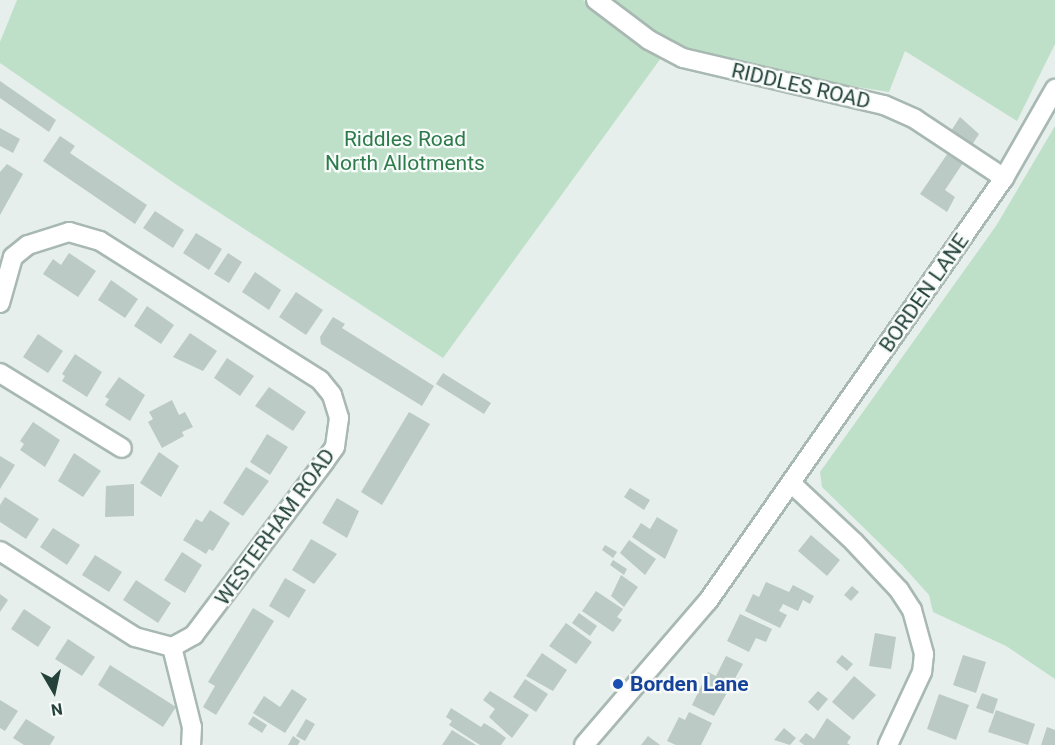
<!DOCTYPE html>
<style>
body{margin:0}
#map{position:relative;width:1055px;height:745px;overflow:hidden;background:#e6efeb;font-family:Roboto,sans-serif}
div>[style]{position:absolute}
.green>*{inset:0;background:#bfe0c8}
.building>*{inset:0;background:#bbcac4}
.roads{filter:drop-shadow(2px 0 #a8b8b2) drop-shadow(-2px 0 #a8b8b2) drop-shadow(0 2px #a8b8b2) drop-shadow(0 -2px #a8b8b2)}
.minor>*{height:18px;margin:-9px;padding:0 9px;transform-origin:9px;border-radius:9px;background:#fff}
.dots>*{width:16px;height:16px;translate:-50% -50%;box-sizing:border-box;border:3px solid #f7fbf9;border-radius:50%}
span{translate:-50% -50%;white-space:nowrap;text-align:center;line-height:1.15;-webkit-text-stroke:4.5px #f7fbf9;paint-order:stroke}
.street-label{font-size:21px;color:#24423a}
.park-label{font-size:21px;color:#2d7a4b}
.transit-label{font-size:21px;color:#164399;font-weight:700}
.left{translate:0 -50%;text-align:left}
.north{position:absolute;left:24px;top:661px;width:60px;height:60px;-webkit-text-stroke:4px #f7fbf9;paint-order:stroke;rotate:171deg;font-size:16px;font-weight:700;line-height:24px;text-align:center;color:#24423a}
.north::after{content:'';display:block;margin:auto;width:21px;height:27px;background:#24423a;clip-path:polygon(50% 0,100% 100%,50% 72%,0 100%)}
</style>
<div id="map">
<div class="green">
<div style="clip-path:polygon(17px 0,583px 0,661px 58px,443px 358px,177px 185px,0 63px,0 42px)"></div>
<div style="clip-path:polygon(607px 0,1055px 0,1055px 44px,1017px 121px,905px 51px,889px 92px,757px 71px,664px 44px)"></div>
<div style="clip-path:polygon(1055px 126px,1055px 679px,1006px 646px,933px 612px,929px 595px,902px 565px,822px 487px,820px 472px,996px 226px)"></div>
</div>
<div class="building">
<div style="clip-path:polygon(0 81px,56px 120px,49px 132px,0 98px)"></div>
<div style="clip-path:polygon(960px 117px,979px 134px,972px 145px,951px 131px)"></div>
<div style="clip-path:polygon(0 128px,20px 139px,13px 153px,0 146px)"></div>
<div style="clip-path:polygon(60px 136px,75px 146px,70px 153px,147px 205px,135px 224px,43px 161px)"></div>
<div style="clip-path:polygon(950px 150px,965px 160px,945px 190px,955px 197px,947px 212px,920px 194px)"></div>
<div style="clip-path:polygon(7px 164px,23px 174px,0 215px,0 172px)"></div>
<div style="clip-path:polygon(155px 211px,184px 230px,173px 248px,143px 228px)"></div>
<div style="clip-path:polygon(196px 233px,222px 249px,209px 270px,183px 253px)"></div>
<div style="clip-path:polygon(69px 253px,96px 271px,78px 297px,43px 274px,53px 259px,61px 265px)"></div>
<div style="clip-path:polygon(228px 253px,242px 262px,229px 283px,214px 274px)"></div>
<div style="clip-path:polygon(255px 272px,281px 290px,269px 310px,242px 292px)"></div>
<div style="clip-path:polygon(111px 280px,138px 299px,125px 318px,98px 300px)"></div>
<div style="clip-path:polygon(296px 292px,323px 310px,306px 335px,279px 317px)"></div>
<div style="clip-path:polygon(147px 306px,174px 325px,161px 344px,134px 326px)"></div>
<div style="clip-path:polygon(333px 317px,345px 324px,342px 328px,434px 386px,422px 406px,321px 344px,320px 337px)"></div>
<div style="clip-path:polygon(190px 333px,217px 351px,203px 371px,173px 357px)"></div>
<div style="clip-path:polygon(38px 334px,63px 351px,48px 373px,23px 357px)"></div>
<div style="clip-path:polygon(75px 354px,102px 372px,87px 397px,62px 381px,65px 376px,62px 374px)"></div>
<div style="clip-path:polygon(227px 358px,254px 376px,240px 396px,214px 378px)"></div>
<div style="clip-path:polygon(443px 373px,491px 403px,484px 414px,436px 384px)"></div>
<div style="clip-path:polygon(119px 377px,145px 395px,130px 421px,105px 405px,109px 399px,105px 397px)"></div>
<div style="clip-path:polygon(269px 387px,306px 412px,293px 431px,255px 406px)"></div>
<div style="clip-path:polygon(172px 400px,179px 415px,185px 412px,193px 427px,182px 432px,184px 436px,162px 448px,148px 422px,153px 419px,149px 412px)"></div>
<div style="clip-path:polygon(409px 412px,430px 424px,382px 505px,361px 492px)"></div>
<div style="clip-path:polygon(33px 422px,60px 440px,45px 467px,20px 450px,24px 444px,20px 441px)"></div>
<div style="clip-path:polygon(267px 434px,288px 447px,270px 475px,250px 462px)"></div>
<div style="clip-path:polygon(159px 452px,179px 466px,161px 497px,140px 483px)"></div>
<div style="clip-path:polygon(74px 453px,101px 471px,83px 497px,58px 481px)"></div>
<div style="clip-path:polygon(0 456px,15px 465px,0 489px)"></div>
<div style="clip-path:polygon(246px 467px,269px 481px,243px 516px,223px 503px)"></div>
<div style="clip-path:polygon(134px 484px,134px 516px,105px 517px,106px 486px)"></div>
<div style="clip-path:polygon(630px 488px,650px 500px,644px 510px,624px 497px)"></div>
<div style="clip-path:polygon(5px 497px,39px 519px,26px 539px,0 522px,0 505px)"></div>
<div style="clip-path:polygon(337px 498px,359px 511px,347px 538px,322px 523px)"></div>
<div style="clip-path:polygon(210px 510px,230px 523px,213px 551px,209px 549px,206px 554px,183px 540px,196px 519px,202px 522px)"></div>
<div style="clip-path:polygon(657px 517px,678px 530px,665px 559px,632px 537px,641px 523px,650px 529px)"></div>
<div style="clip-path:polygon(53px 528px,80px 545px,67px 565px,40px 547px)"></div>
<div style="clip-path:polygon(811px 535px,840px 560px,827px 576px,798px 551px)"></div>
<div style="clip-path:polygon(311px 539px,337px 554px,314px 584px,292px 570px)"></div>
<div style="clip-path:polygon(629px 540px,656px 559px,645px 575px,620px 553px)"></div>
<div style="clip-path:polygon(605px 545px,617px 552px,613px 558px,602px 550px)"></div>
<div style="clip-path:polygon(182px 552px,202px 565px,185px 593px,164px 580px)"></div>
<div style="clip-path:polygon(95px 555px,122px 572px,109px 592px,82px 575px)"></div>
<div style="clip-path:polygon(613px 560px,627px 569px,624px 575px,610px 565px)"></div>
<div style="clip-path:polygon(621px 575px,638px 587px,624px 607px,611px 596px)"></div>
<div style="clip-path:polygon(285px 578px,306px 590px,289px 618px,269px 606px)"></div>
<div style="clip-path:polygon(136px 580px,171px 603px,158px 623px,123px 600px)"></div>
<div style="clip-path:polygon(766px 582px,789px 592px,793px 585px,814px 596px,810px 604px,803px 600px,798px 611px,783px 604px,779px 611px,787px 615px,780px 628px,745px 611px,753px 594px,759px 597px)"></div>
<div style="clip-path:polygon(852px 586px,859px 592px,851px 601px,844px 595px)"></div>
<div style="clip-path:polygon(596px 591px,623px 609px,617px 617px,622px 620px,613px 632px,582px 611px)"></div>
<div style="clip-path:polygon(0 594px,8px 600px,0 612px)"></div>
<div style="clip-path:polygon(253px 608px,274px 621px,216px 715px,203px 707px,215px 686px,208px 682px)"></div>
<div style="clip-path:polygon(24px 609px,51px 627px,38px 647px,11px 629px)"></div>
<div style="clip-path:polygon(579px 613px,597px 626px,590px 636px,572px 623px)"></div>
<div style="clip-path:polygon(740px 614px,772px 629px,766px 642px,756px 638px,749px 652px,727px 641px)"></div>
<div style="clip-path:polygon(566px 623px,592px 642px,576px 664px,549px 646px)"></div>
<div style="clip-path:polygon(875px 633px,896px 637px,891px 669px,869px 666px)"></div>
<div style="clip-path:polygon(68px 639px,95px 657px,82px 676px,55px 659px)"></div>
<div style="clip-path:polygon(542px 653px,567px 670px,553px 691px,526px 676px)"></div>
<div style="clip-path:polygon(842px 655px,853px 664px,847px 671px,836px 662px)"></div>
<div style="clip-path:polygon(963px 655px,986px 662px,976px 693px,953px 685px)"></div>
<div style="clip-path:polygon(726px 656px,743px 664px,714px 716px,692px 705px,708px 672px,716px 676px)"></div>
<div style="clip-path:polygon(110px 665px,176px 707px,163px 727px,98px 685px)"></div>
<div style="clip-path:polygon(854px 676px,876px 695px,853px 720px,832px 702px)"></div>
<div style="clip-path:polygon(525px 679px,548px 694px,536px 712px,513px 697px)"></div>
<div style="clip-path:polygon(292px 689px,307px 699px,285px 733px,253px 713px,264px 696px,280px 707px)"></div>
<div style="clip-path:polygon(490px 691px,529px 715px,512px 738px,489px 717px,495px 709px,483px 700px)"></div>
<div style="clip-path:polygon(818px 691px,828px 699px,818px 711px,808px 702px)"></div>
<div style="clip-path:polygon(982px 693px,998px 699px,993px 714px,976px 708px)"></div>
<div style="clip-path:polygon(939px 694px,969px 705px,956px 740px,927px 729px)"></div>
<div style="clip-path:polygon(0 700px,18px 711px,5px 731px,0 728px)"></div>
<div style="clip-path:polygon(451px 708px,481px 727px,484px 723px,494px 729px,506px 738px,501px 745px,480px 745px,449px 725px,452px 721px,446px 717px)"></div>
<div style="clip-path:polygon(996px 710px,1035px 724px,1028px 745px,988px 732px)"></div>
<div style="clip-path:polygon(689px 712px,712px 723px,701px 745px,676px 745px,667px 741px,679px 717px,685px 720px)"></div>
<div style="clip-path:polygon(253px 716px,267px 725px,262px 733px,248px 724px)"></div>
<div style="clip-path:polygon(827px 718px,851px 737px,847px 743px,850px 745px,804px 745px,799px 741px,806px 733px,814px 739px)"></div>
<div style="clip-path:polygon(26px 719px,55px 737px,50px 745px,24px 745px,13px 738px)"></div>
<div style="clip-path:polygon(306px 719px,315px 724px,305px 741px,296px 736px)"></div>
<div style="clip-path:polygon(1047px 727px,1055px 730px,1055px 745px,1041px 745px)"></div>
<div style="clip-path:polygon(784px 728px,796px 738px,790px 745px,774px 740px)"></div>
<div style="clip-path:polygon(452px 730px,476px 745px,442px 745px)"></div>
<div style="clip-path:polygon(293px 736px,300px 741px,298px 745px,288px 745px)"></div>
<div style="clip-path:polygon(648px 736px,660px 745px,641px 745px)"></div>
</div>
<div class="roads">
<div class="minor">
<div style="left:596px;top:0;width:66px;rotate:37deg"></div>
<div style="left:649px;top:40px;width:38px;rotate:28deg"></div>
<div style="left:683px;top:58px;width:206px;rotate:13.2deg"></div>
<div style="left:884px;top:105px;width:34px;rotate:24deg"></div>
<div style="left:915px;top:119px;width:107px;rotate:33.5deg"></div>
<div style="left:0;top:303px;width:48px;rotate:-74.2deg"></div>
<div style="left:13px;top:257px;width:19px;rotate:-39deg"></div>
<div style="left:28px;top:245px;width:43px;rotate:-17.6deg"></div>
<div style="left:69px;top:232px;width:32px;rotate:16deg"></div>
<div style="left:100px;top:241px;width:260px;rotate:32.3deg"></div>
<div style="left:320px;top:380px;width:19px;rotate:51deg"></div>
<div style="left:332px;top:395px;width:24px;rotate:73deg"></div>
<div style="left:339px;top:418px;width:29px;rotate:98deg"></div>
<div style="left:335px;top:447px;width:17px;rotate:126deg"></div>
<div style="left:325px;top:461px;width:218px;rotate:127deg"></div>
<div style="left:194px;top:635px;width:25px;rotate:151deg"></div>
<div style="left:172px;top:647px;width:38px;rotate:-165deg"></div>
<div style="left:135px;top:637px;width:160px;rotate:-147.5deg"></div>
<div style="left:0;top:373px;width:143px;rotate:31.6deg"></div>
<div style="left:791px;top:483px;width:86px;rotate:43.1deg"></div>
<div style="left:854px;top:542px;width:66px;rotate:46.8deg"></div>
<div style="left:899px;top:590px;width:24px;rotate:57deg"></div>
<div style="left:912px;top:610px;width:46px;rotate:74.7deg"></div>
<div style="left:924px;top:654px;width:18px;rotate:96deg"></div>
<div style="left:922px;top:672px;width:81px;rotate:115deg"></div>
<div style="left:172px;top:647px;width:82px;rotate:76deg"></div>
<div style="left:192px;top:727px;width:18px;rotate:93deg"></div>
<div style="left:584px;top:745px;width:190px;rotate:-49.3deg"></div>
<div style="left:708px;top:601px;width:516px;rotate:-55.02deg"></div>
<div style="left:1004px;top:178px;width:103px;rotate:-60.2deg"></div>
</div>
</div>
<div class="dots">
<div style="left:618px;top:684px;background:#1a4fb4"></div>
</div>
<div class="street-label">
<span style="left:801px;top:86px;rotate:13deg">RIDDLES ROAD</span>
<span style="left:924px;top:293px;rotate:-55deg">BORDEN LANE</span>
<span style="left:275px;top:527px;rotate:-54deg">WESTERHAM ROAD</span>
</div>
<div class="park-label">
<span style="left:405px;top:151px">Riddles Road<br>North Allotments</span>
</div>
<div class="transit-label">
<span class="left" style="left:630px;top:684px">Borden Lane</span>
</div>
<div class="north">N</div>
</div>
